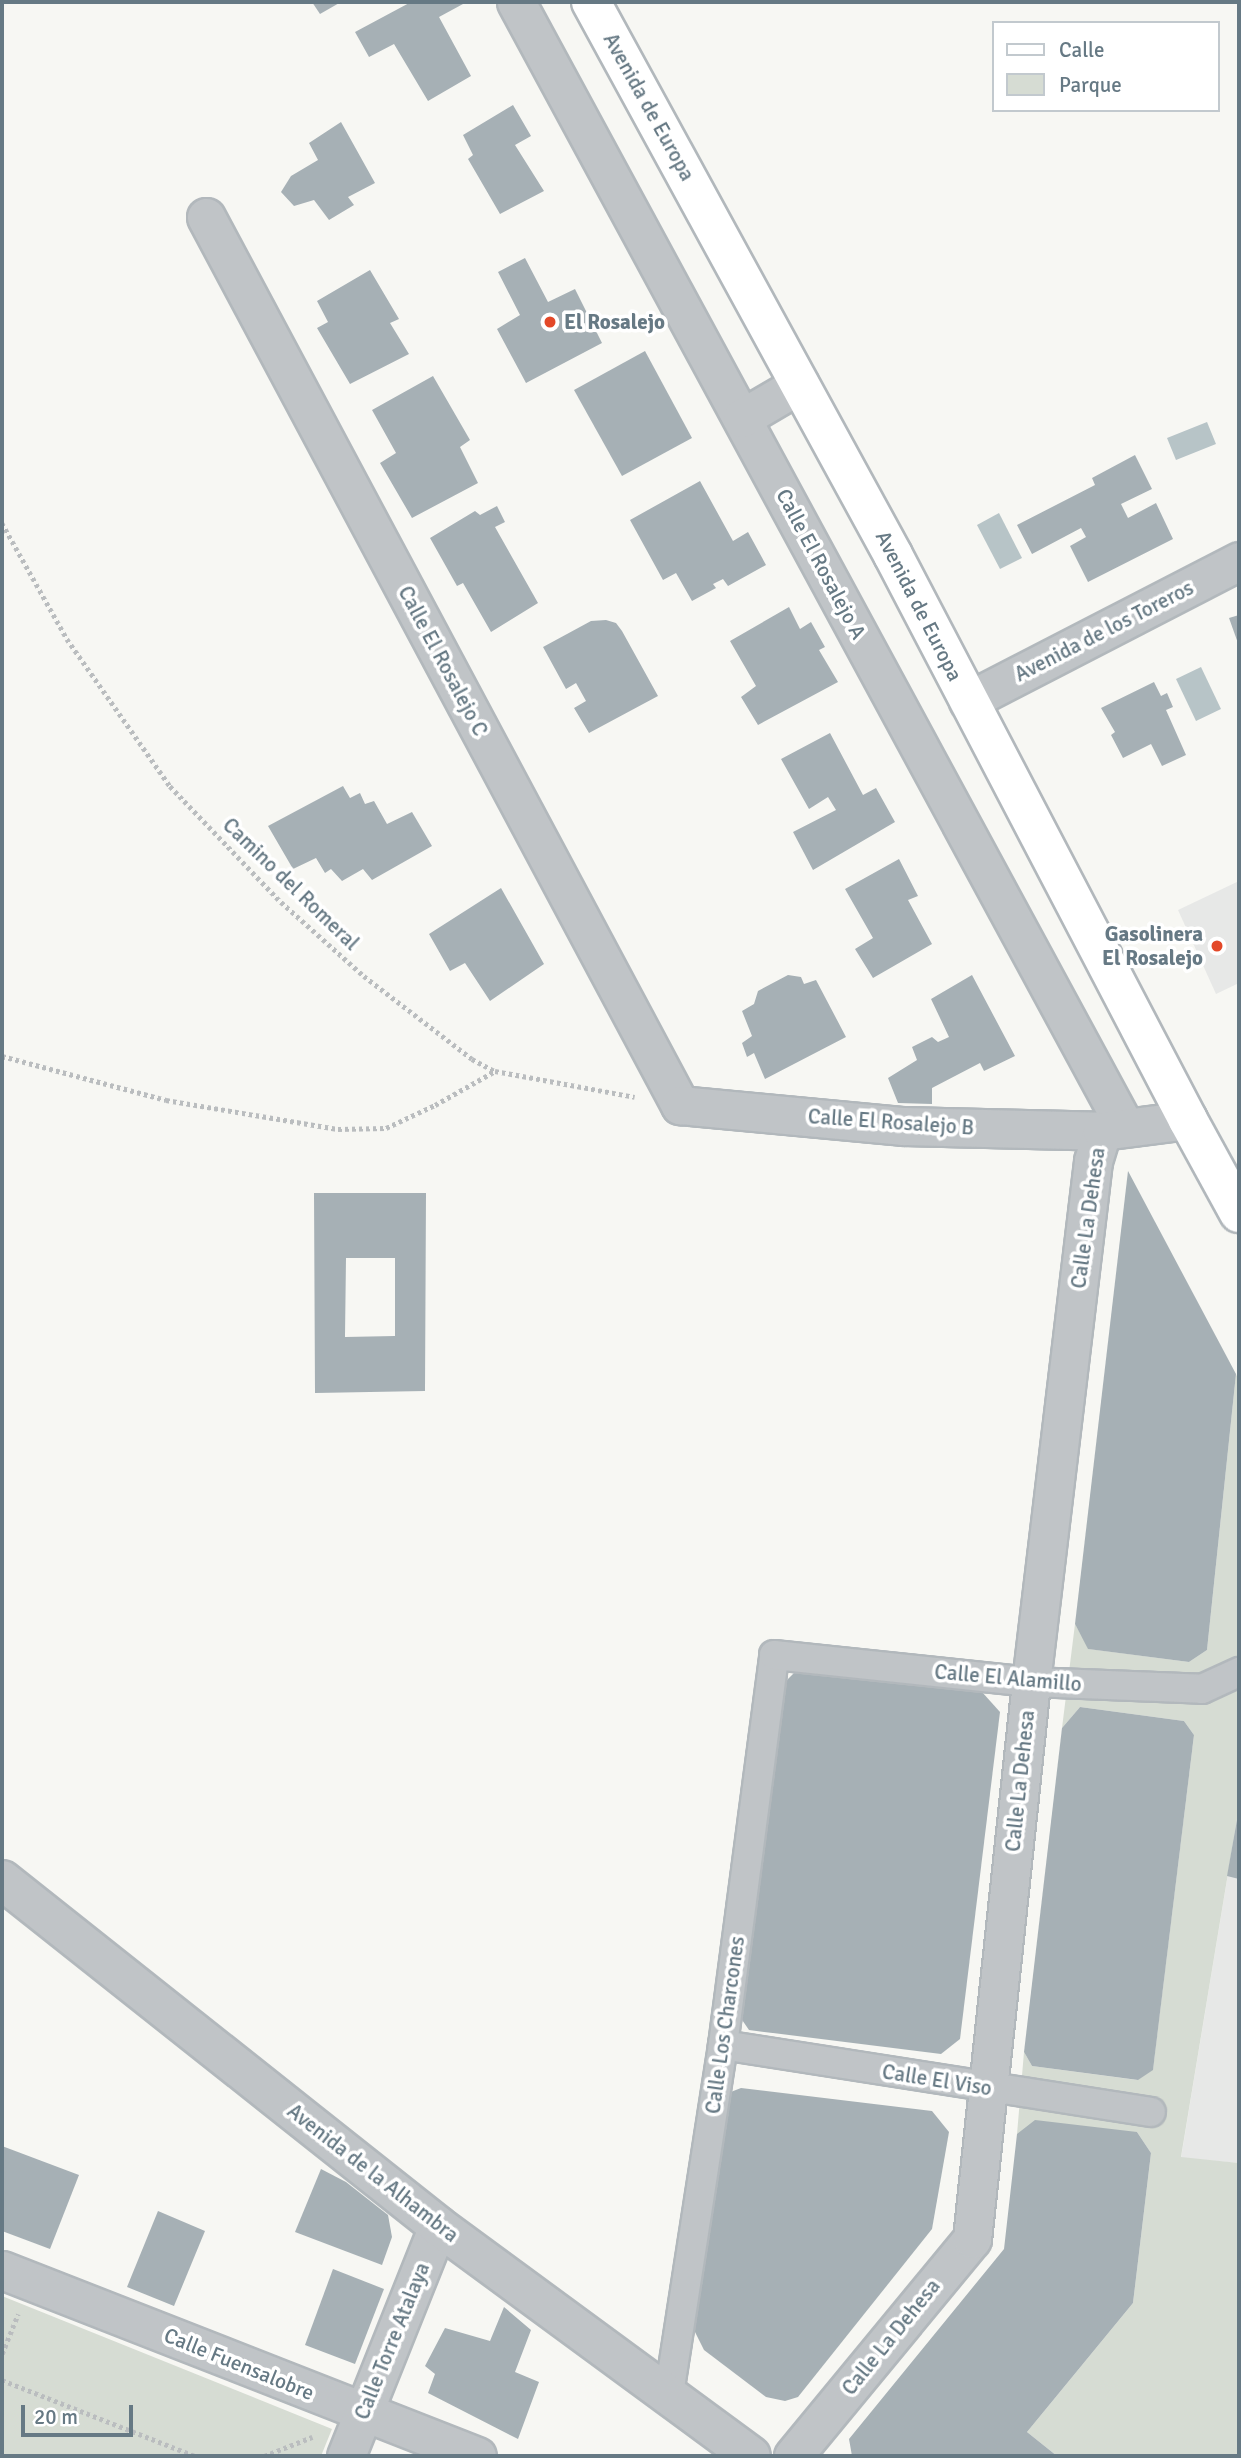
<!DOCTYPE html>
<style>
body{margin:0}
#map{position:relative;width:1241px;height:2458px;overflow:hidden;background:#f7f7f3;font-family:Signika,sans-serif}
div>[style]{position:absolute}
.built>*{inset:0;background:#e7e8e7}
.green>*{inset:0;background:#d6dcd3}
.water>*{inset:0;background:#b7c4c7}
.building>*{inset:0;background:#a6b0b5}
.path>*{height:4.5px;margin-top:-2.25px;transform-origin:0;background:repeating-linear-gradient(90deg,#babdbf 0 3.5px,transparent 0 7px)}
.roads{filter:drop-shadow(2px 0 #b2b8bc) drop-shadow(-2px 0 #b2b8bc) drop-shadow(0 2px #b2b8bc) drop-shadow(0 -2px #b2b8bc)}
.pedestrian>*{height:28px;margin:-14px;padding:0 14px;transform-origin:14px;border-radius:14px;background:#c0c4c7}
.minor>*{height:37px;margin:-18.5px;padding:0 18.5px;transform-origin:18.5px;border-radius:18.5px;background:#c0c4c7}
.tertiary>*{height:38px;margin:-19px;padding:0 19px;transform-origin:19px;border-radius:19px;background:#c0c4c7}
.secondary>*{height:38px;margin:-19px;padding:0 19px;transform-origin:19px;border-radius:19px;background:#fff}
.dots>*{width:19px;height:19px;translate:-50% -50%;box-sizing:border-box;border:4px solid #fff;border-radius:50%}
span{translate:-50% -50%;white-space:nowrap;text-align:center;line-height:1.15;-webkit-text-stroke:7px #fff;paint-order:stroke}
.street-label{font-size:21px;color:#667984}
.poi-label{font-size:21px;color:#667984;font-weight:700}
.left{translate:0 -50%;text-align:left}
.right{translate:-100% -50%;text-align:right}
.frame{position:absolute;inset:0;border:4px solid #667984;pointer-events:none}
.legend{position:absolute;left:992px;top:21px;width:228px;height:91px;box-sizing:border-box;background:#fff;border:2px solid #c2c9ce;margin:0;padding:9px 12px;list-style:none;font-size:21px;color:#667984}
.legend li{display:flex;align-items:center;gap:14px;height:35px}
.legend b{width:35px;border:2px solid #c2c9ce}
.scale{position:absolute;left:21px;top:2405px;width:112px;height:32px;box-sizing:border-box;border:4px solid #667984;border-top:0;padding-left:9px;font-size:21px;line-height:24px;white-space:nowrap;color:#667984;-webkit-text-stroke:5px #fff;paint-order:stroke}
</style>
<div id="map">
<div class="built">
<div style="clip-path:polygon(1239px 881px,1239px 983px,1216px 994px,1178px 910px)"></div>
<div style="clip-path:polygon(1239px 1807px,1239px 2163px,1181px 2158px)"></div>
</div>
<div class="green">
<div style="clip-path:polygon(1236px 1374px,1239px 1381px,1239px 1807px,1181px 2157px,1239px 2163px,1239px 2456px,1057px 2456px,1027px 2432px,1133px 2303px,1151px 2153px,1137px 2132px,1017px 2134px,1024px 2052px,1032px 2066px,1137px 2080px,1153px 2069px,1194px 1735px,1184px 1721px,1080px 1707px,1062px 1728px,1075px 1624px,1089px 1649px,1189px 1662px,1207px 1650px)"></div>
<div style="clip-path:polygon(2px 2296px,332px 2429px,321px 2456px,2px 2456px)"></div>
</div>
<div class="water">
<div style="clip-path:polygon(1207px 422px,1216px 444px,1176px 460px,1167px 438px)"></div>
<div style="clip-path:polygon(999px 513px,1022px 558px,1000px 569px,977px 525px)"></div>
<div style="clip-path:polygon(1201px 667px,1221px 709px,1196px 721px,1176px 679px)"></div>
</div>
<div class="building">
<div style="clip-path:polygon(312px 2px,341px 2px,320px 14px)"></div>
<div style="clip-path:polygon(411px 2px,461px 2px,463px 4px,439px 17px,471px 76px,428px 101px,394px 44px,369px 57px,355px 32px)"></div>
<div style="clip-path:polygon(513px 105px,531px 136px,515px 145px,544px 191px,500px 214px,468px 159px,473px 155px,463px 135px)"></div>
<div style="clip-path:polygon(341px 122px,375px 183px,348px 197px,354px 205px,329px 220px,314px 200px,294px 206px,281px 192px,291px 176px,318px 160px,309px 143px)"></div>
<div style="clip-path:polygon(525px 258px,548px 302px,575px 289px,602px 343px,526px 383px,497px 329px,520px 315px,498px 272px)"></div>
<div style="clip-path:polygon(370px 270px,399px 319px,390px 323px,409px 354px,350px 384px,317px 328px,328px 322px,317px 301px)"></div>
<div style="clip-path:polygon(645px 351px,692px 438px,622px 476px,574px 390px)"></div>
<div style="clip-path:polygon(433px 376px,470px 440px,460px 447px,478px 483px,412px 518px,380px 463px,396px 453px,372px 410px)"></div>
<div style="clip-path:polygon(1135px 455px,1152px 489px,1121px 504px,1128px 518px,1156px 503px,1173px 539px,1088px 582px,1070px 546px,1086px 537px,1081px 528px,1032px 554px,1017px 525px,1095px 485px,1092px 478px)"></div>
<div style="clip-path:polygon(700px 481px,733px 541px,748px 532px,766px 565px,728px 586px,723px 579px,713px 584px,716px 588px,692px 601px,676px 573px,663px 580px,630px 520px)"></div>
<div style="clip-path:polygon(497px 506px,505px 522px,495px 527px,538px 603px,491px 632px,463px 583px,457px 586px,430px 538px,475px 511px,480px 515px)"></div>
<div style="clip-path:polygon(789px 607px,800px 629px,811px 622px,825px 647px,819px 650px,838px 682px,758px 725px,741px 697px,756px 686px,730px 641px)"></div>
<div style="clip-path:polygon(1239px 615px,1239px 646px,1229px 618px)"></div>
<div style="clip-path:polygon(606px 620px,616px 623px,622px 631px,658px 696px,589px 733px,574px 708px,586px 701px,576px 683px,566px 689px,543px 647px,591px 621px)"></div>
<div style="clip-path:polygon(1154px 682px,1161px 696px,1167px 693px,1173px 707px,1166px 710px,1186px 755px,1162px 766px,1151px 744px,1123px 758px,1111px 735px,1115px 732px,1101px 708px)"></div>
<div style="clip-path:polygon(830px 733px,863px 795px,876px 788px,895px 822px,813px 870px,793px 832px,836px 810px,828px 797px,809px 809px,781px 759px)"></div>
<div style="clip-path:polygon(343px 786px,350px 798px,360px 793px,365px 804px,374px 801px,387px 824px,412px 812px,432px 846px,372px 880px,363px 869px,342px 881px,331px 869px,325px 873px,316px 858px,293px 869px,268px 826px)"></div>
<div style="clip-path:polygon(899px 859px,918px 896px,908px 900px,932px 944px,873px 978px,855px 949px,873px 938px,845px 889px)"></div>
<div style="clip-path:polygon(501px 888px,544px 964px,490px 1001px,465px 963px,450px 971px,429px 934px)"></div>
<div style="clip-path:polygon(788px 975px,801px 977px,804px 984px,816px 980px,846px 1037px,765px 1079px,754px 1053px,747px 1057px,742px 1043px,752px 1036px,742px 1011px,754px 1004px,758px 991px)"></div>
<div style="clip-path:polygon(972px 975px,1015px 1056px,984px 1071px,980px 1063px,932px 1088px,932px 1104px,898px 1103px,888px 1078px,917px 1060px,912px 1047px,932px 1037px,938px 1042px,949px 1037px,931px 999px)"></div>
<div style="clip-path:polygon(1128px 1171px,1236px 1374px,1207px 1650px,1189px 1662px,1088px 1649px,1075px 1624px)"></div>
<div style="clip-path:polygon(evenodd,314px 1193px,426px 1193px,425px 1391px,315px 1393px,314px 1193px,346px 1258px,395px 1258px,395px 1336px,345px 1337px,346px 1258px)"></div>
<div style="clip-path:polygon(797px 1670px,982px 1692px,1000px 1712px,960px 2039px,941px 2054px,749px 2030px,738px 2014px,782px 1685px)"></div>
<div style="clip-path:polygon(1080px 1707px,1184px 1721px,1194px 1735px,1153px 2070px,1138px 2080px,1032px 2066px,1024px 2052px,1062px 1728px)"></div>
<div style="clip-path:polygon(1238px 1814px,1239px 1814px,1239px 1879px,1227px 1876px)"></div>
<div style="clip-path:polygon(741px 2088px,932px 2111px,949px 2132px,932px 2229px,798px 2397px,785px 2401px,766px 2397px,704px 2350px,692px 2326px,723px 2095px)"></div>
<div style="clip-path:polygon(1035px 2120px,1137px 2132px,1151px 2153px,1133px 2303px,1027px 2432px,1057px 2456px,852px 2456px,849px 2439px,1004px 2249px,1017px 2134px)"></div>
<div style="clip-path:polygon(2px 2146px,79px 2175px,50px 2249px,2px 2231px)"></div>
<div style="clip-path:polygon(321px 2169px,346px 2182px,388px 2215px,392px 2237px,382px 2265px,295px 2232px)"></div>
<div style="clip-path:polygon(158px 2211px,205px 2231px,174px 2306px,127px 2287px)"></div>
<div style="clip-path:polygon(333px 2269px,384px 2289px,355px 2364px,305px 2345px)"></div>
<div style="clip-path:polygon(504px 2307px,531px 2330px,515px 2372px,539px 2382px,518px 2439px,428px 2393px,435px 2374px,425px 2366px,445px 2328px,490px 2341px)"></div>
</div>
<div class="path">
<div style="left:2px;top:523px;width:133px;rotate:60.7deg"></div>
<div style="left:67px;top:639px;width:179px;rotate:55deg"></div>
<div style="left:170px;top:786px;width:161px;rotate:46.3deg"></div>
<div style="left:281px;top:902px;width:111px;rotate:41.7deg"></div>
<div style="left:364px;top:976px;width:136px;rotate:37.5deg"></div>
<div style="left:472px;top:1059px;width:26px;rotate:28deg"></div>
<div style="left:495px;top:1071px;width:142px;rotate:10.5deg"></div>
<div style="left:2px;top:1056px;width:170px;rotate:15deg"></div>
<div style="left:166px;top:1100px;width:174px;rotate:9.6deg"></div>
<div style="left:338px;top:1129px;width:48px;rotate:-1.2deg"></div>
<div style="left:386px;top:1128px;width:54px;rotate:-25.1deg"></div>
<div style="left:435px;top:1105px;width:69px;rotate:-29.5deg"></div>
<div style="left:2px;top:2354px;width:43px;rotate:-68.2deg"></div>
<div style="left:2px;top:2380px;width:207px;rotate:21.5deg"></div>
<div style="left:264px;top:2456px;width:52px;rotate:-21.6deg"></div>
</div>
<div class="roads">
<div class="pedestrian">
<div style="left:723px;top:2045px;width:433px;rotate:8.9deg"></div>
<div style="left:669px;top:2394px;width:353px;rotate:-81.2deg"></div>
<div style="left:723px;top:2045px;width:393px;rotate:-82.5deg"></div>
<div style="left:774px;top:1655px;width:258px;rotate:6deg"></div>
<div style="left:1031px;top:1682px;width:171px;rotate:2.3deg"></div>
<div style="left:1202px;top:1689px;width:41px;rotate:-24.7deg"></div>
</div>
<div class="minor">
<div style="left:516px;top:2px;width:1279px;rotate:61.57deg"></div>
<div style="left:206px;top:217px;width:1007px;rotate:61.91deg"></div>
<div style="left:680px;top:1105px;width:225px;rotate:5.4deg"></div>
<div style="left:904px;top:1126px;width:198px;rotate:1.4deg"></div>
<div style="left:742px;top:418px;width:67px;rotate:-30.4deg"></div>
<div style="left:968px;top:701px;width:305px;rotate:-27.3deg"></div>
<div style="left:2px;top:2270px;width:510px;rotate:21.38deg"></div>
<div style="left:346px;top:2456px;width:248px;rotate:-68.2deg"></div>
<div style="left:793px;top:2456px;width:281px;rotate:-50.5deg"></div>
<div style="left:972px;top:2239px;width:560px;rotate:-83.95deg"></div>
<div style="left:1031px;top:1682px;width:525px;rotate:-83.21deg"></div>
<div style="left:1093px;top:1161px;width:31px;rotate:-73deg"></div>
<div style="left:1102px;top:1131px;width:87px;rotate:-7.3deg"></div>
</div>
<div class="tertiary">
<div style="left:2px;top:1880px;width:557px;rotate:38.43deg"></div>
<div style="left:438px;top:2226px;width:388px;rotate:36.3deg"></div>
</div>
<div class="secondary">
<div style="left:591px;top:2px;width:630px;rotate:61.36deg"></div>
<div style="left:893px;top:555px;width:637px;rotate:62.43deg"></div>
<div style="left:1188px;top:1120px;width:106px;rotate:61.3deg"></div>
</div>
</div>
<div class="dots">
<div style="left:550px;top:322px;background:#e34828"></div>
<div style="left:1217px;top:946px;background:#e34828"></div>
</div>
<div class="street-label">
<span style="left:649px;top:107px;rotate:61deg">Avenida de Europa</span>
<span style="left:821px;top:564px;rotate:62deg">Calle El Rosalejo A</span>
<span style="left:919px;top:606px;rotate:63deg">Avenida de Europa</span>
<span style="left:1104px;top:631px;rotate:-27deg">Avenida de los Toreros</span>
<span style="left:443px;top:661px;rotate:62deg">Calle El Rosalejo C</span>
<span style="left:291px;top:884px;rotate:44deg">Camino del Romeral</span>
<span style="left:891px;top:1122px;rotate:4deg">Calle El Rosalejo B</span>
<span style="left:1088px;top:1218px;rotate:-82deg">Calle La Dehesa</span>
<span style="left:1008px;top:1678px;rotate:5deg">Calle El Alamillo</span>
<span style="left:1020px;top:1781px;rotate:-84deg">Calle La Dehesa</span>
<span style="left:725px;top:2025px;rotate:-82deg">Calle Los Charcones</span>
<span style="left:937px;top:2080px;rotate:9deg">Calle El Viso</span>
<span style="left:373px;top:2173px;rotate:38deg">Avenida de la Alhambra</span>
<span style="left:891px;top:2337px;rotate:-51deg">Calle La Dehesa</span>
<span style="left:392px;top:2341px;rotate:-68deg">Calle Torre Atalaya</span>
<span style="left:239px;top:2364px;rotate:22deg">Calle Fuensalobre</span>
</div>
<div class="poi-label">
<span class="left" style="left:564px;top:322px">El Rosalejo</span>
<span class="right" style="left:1203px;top:946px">Gasolinera<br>El Rosalejo</span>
</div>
<div class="frame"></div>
<ul class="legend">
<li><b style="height:9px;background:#fff"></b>Calle</li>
<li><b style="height:19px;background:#d6dcd3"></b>Parque</li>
</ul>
<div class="scale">20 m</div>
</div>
